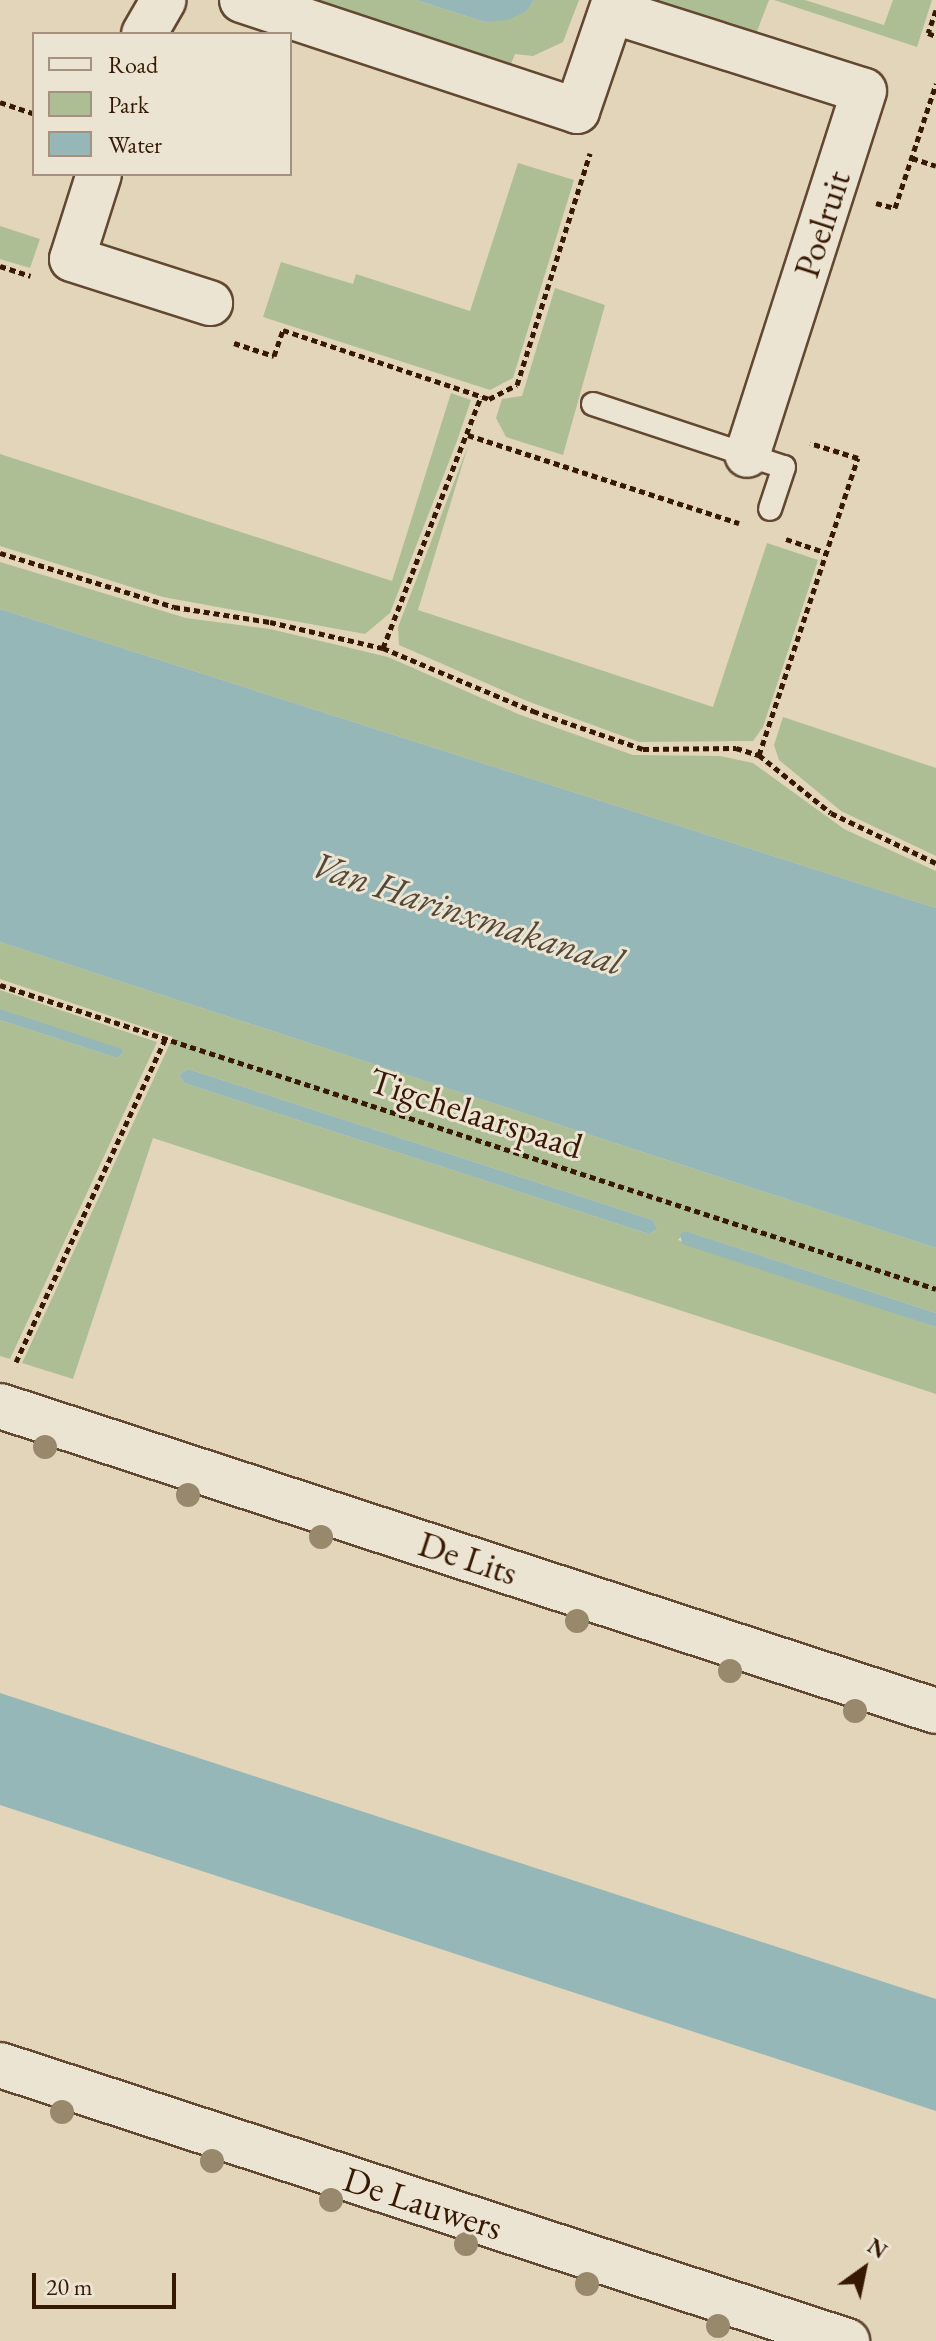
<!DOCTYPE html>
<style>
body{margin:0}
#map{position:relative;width:936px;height:2341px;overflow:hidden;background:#e2d5ba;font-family:"EB Garamond",serif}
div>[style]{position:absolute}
.green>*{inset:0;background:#aebe94}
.water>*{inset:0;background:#96b7b7}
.path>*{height:5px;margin-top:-2.5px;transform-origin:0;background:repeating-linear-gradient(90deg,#371803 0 6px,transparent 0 10px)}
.roads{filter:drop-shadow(2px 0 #624731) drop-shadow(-2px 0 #624731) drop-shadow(0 2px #624731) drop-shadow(0 -2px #624731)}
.lane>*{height:22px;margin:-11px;padding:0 11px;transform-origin:11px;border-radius:11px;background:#ece4d2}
.street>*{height:44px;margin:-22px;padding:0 22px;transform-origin:22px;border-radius:22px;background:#ece4d2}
.trees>*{width:24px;height:24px;margin:-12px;border-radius:50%;background:#98896d}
span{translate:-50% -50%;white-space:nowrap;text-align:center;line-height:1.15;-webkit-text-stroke:6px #ece4d2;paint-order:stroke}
.street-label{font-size:36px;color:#371803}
.water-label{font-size:38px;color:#544839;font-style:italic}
.legend{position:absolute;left:32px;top:32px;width:260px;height:144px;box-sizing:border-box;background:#ece4d2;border:2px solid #a4927f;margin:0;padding:10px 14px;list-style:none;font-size:24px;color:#371803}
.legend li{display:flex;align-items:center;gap:16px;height:40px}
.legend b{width:40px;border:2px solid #a4927f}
.north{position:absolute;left:824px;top:2229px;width:80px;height:80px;-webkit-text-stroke:6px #ece4d2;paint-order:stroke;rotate:33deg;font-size:22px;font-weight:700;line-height:32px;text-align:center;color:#371803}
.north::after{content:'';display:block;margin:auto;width:28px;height:36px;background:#371803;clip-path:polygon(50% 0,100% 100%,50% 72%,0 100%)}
.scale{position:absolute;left:32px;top:2273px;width:144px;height:36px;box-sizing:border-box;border:4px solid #371803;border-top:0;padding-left:10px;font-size:24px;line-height:28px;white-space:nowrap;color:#371803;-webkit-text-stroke:6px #ece4d2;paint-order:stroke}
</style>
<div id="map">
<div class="green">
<div style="clip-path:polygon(297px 0,416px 0,485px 22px,527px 11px,534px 0,579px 0,563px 42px,533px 56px,515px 54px,509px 69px)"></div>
<div style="clip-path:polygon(656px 0,769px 0,756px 34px)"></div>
<div style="clip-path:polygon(774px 0,805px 0,884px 25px,893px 0,932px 0,917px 47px)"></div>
<div style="clip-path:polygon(518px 163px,574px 180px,513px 378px,490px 390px,263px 317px,281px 262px,353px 284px,356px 274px,470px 311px)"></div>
<div style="clip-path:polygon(0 226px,40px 239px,30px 268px,0 259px)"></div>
<div style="clip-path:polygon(555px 288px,605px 305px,563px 455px,506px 437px,496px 418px,502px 399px,522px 396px)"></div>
<div style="clip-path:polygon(451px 393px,471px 400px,457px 441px,390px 613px,365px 634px,163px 597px,0 546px,0 454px,392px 581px)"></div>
<div style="clip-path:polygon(468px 446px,418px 610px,713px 707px,767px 543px,818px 560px,763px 727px,753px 741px,639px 742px,527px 701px,399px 645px,398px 627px)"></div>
<div style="clip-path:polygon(0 562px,186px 618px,270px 629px,388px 657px,518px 714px,633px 755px,720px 756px,753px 763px,844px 829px,936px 871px,936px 908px,0 609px)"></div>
<div style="clip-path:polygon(783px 717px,936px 768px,936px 856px,841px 811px,779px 760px,774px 745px)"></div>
<div style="clip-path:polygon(evenodd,0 942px,936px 1248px,936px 1313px,686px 1231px,678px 1240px,936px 1327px,936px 1394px,153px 1138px,73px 1379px,22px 1363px,173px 1037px,0 979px,0 942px,188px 1069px,653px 1220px,657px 1229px,649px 1234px,184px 1083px,179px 1075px,188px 1069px)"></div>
<div style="clip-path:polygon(0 990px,157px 1042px,10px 1359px,0 1356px,0 1020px,117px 1058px,123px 1053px,0 1009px)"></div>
</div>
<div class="water">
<div style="clip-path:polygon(416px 0,534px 0,527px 11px,508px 20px,485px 22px)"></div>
<div style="clip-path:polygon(0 609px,936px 908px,936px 1248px,0 942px)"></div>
<div style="clip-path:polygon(0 1009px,122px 1049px,123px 1053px,117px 1058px,0 1020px)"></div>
<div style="clip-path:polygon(188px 1069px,653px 1220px,657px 1229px,649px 1234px,184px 1083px,179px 1075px)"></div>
<div style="clip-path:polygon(686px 1231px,936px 1313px,936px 1327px,682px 1244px,680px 1234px)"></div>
<div style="clip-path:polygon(0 1693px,936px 1999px,936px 2111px,0 1805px)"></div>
</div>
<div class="path">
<div style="left:936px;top:10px;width:24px;rotate:109deg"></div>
<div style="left:928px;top:33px;width:9px;rotate:21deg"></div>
<div style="left:0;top:102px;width:36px;rotate:19deg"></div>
<div style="left:912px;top:158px;width:25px;rotate:18deg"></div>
<div style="left:876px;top:203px;width:20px;rotate:15deg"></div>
<div style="left:895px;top:208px;width:131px;rotate:-71.7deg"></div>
<div style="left:0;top:266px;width:32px;rotate:18deg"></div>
<div style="left:234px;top:343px;width:42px;rotate:18deg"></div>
<div style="left:274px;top:356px;width:28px;rotate:-71deg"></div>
<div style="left:283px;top:330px;width:217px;rotate:18.5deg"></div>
<div style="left:489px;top:399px;width:31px;rotate:-27deg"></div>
<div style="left:517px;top:385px;width:243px;rotate:-72.5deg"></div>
<div style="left:468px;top:435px;width:285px;rotate:18deg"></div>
<div style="left:786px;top:539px;width:43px;rotate:18.9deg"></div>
<div style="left:0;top:553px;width:182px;rotate:17.2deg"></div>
<div style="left:174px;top:607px;width:97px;rotate:8.9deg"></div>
<div style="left:270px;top:622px;width:116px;rotate:13deg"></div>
<div style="left:383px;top:648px;width:163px;rotate:22.8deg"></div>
<div style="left:533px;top:711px;width:116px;rotate:19.1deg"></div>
<div style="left:643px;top:749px;width:93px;rotate:-0.6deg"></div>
<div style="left:736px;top:748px;width:24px;rotate:17deg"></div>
<div style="left:759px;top:755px;width:92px;rotate:38.9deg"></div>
<div style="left:831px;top:813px;width:116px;rotate:25.5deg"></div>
<div style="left:383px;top:648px;width:270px;rotate:-68.7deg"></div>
<div style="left:759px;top:755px;width:313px;rotate:-71.6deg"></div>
<div style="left:858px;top:458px;width:50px;rotate:-162.6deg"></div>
<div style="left:0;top:985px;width:984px;rotate:17.99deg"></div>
<div style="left:16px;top:1362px;width:355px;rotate:-65.2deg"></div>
</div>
<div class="roads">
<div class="lane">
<div style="left:593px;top:404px;width:201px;rotate:18.3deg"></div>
<div style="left:784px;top:467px;width:44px;rotate:108.4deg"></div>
</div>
<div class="street">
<div style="left:242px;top:0;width:353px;rotate:18.3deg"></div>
<div style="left:577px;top:111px;width:117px;rotate:-71.1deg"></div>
<div style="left:612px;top:11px;width:264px;rotate:17.6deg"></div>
<div style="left:864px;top:91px;width:382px;rotate:107.8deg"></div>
<div style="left:144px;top:34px;width:39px;rotate:-60deg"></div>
<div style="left:99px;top:174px;width:89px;rotate:107.6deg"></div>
<div style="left:72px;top:259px;width:145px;rotate:17.7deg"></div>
<div style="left:0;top:1406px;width:984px;rotate:18.05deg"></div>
<div style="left:0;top:2065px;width:891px;rotate:18.05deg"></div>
</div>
</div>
<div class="trees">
<div style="left:45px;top:1447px"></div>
<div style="left:188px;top:1495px"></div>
<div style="left:321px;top:1537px"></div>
<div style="left:577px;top:1621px"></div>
<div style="left:730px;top:1671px"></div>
<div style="left:855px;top:1711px"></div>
<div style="left:62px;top:2112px"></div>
<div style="left:212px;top:2161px"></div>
<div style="left:331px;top:2200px"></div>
<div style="left:466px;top:2244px"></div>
<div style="left:587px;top:2284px"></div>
<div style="left:718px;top:2326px"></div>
</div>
<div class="street-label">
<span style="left:822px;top:224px;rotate:-72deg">Poelruit</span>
<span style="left:476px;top:1113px;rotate:18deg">Tigchelaarspaad</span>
<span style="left:468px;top:1558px;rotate:18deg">De Lits</span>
<span style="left:423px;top:2203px;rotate:18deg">De Lauwers</span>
</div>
<div class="water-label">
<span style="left:468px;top:913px;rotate:18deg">Van Harinxmakanaal</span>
</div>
<ul class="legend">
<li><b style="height:10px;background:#ece4d2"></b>Road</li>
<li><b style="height:22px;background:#aebe94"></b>Park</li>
<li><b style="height:22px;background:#96b7b7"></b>Water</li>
</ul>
<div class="north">N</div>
<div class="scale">20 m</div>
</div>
